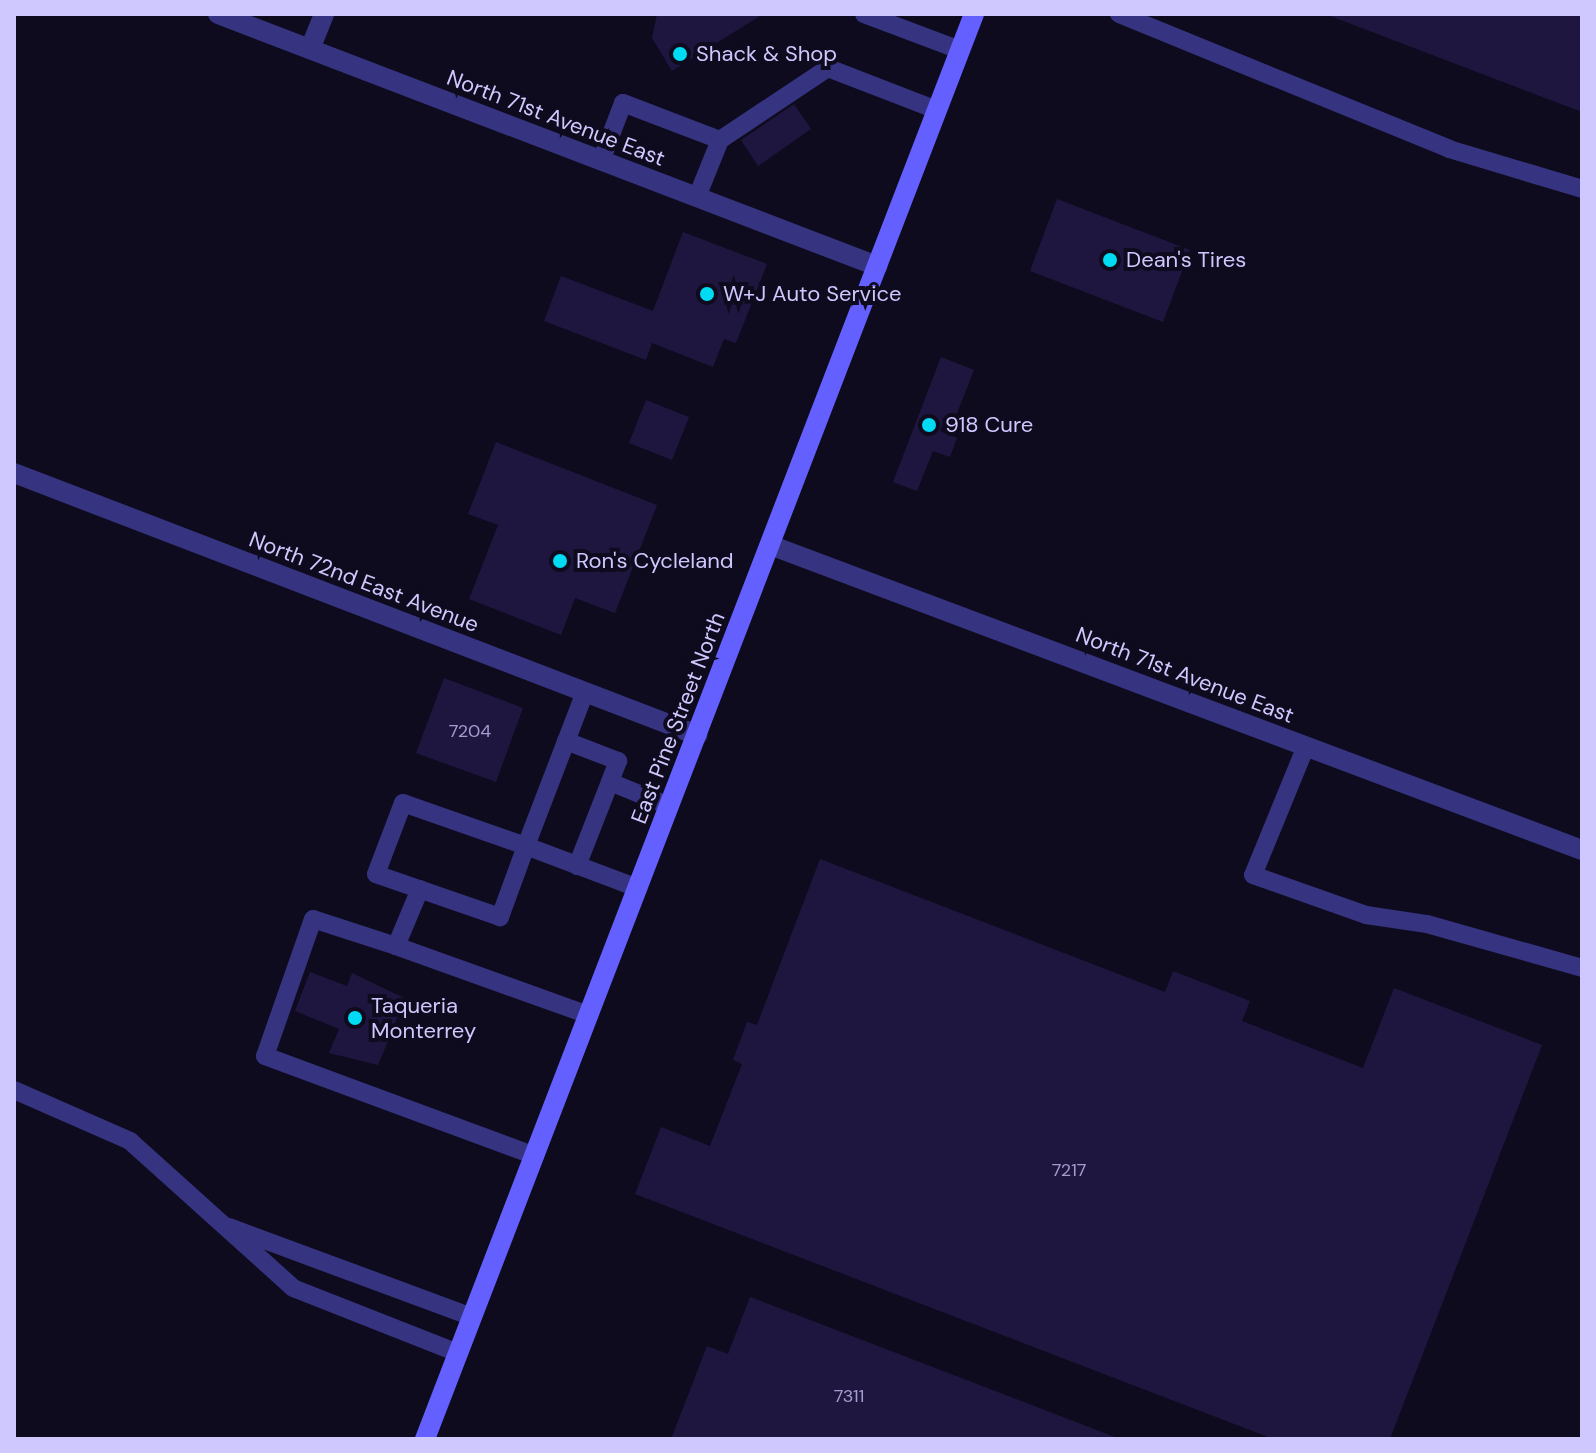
<!DOCTYPE html>
<style>
body{margin:0}
#map{position:relative;width:1596px;height:1453px;overflow:hidden;background:#0e0b1e;font-family:"DM Sans",sans-serif}
div>[style]{position:absolute}
.building>*{inset:0;background:#1f1640}
.lane>*{height:18px;margin:-9px;padding:0 9px;transform-origin:9px;border-radius:9px;background:#363380}
.street>*{height:20px;margin:-10px;padding:0 10px;transform-origin:10px;border-radius:10px;background:#363380}
.secondary>*{height:20px;margin:-10px;padding:0 10px;transform-origin:10px;border-radius:10px;background:#645fff}
.dots>*{width:22px;height:22px;translate:-50% -50%;box-sizing:border-box;border:4px solid #0e0b1e;border-radius:50%}
span{translate:-50% -50%;white-space:nowrap;text-align:center;line-height:1.15;-webkit-text-stroke:8px #0e0b1e;paint-order:stroke}
.number-label{font-size:18px;color:#a39ccf}
.number-label span{-webkit-text-stroke-width:0}
.poi-label{font-size:22px;color:#cfc8ff}
.left{translate:0 -50%;text-align:left}
.street-label{font-size:22px;color:#cfc8ff}
.frame{position:absolute;inset:0;border:16px solid #cfc8ff;pointer-events:none}
</style>
<div id="map">
<div class="building">
<div style="clip-path:polygon(657px 14px,763px 14px,672px 71px,652px 38px)"></div>
<div style="clip-path:polygon(1325px 14px,1582px 14px,1582px 112px)"></div>
<div style="clip-path:polygon(794px 104px,811px 129px,758px 166px,741px 140px)"></div>
<div style="clip-path:polygon(1057px 199px,1190px 250px,1163px 322px,1030px 271px)"></div>
<div style="clip-path:polygon(683px 232px,767px 264px,736px 343px,724px 339px,713px 367px,652px 343px,646px 360px,544px 321px,561px 276px,653px 311px)"></div>
<div style="clip-path:polygon(941px 357px,974px 370px,952px 426px,943px 423px,940px 431px,957px 438px,950px 457px,933px 451px,917px 491px,893px 482px)"></div>
<div style="clip-path:polygon(646px 400px,689px 417px,672px 460px,629px 443px)"></div>
<div style="clip-path:polygon(496px 442px,657px 505px,615px 613px,575px 598px,561px 635px,469px 599px,498px 525px,468px 514px)"></div>
<div style="clip-path:polygon(444px 678px,523px 708px,496px 782px,416px 753px)"></div>
<div style="clip-path:polygon(820px 859px,1165px 992px,1173px 971px,1250px 1001px,1242px 1021px,1363px 1068px,1394px 988px,1542px 1045px,1390px 1439px,1273px 1439px,635px 1194px,661px 1127px,710px 1146px,742px 1064px,733px 1060px,747px 1022px,757px 1025px)"></div>
<div style="clip-path:polygon(310px 972px,347px 986px,352px 973px,404px 998px,394px 1026px,404px 1029px,399px 1042px,389px 1039px,378px 1065px,329px 1053px,339px 1029px,295px 1011px)"></div>
<div style="clip-path:polygon(750px 1297px,1120px 1439px,671px 1439px,707px 1346px,728px 1354px)"></div>
</div>
<div class="lane">
<div style="left:864px;top:14px;width:103px;rotate:20.6deg"></div>
<div style="left:1119px;top:14px;width:357px;rotate:22.2deg"></div>
<div style="left:1449px;top:149px;width:139px;rotate:16.7deg"></div>
<div style="left:601px;top:161px;width:62px;rotate:-69.2deg"></div>
<div style="left:623px;top:103px;width:104px;rotate:20.9deg"></div>
<div style="left:697px;top:197px;width:61px;rotate:-68deg"></div>
<div style="left:720px;top:140px;width:130px;rotate:-33.7deg"></div>
<div style="left:828px;top:68px;width:117px;rotate:21.1deg"></div>
<div style="left:585px;top:692px;width:165px;rotate:111deg"></div>
<div style="left:526px;top:846px;width:120px;rotate:20.6deg"></div>
<div style="left:566px;top:741px;width:56px;rotate:21deg"></div>
<div style="left:618px;top:761px;width:22px;rotate:111deg"></div>
<div style="left:1306px;top:746px;width:139px;rotate:112.3deg"></div>
<div style="left:1253px;top:875px;width:120px;rotate:19.5deg"></div>
<div style="left:1366px;top:915px;width:62px;rotate:8.4deg"></div>
<div style="left:1427px;top:924px;width:161px;rotate:15.8deg"></div>
<div style="left:403px;top:803px;width:130px;rotate:19.3deg"></div>
<div style="left:526px;top:846px;width:76px;rotate:110.1deg"></div>
<div style="left:500px;top:917px;width:131px;rotate:-160.9deg"></div>
<div style="left:376px;top:874px;width:76px;rotate:-69.2deg"></div>
<div style="left:577px;top:866px;width:90px;rotate:-68.6deg"></div>
<div style="left:610px;top:782px;width:64px;rotate:22.1deg"></div>
<div style="left:420px;top:889px;width:62px;rotate:112.8deg"></div>
<div style="left:396px;top:946px;width:205px;rotate:19.7deg"></div>
<div style="left:396px;top:946px;width:87px;rotate:-162deg"></div>
<div style="left:313px;top:919px;width:145px;rotate:109.3deg"></div>
<div style="left:265px;top:1056px;width:288px;rotate:20.3deg"></div>
<div style="left:14px;top:1090px;width:127px;rotate:23.7deg"></div>
<div style="left:130px;top:1141px;width:219px;rotate:42deg"></div>
<div style="left:293px;top:1288px;width:177px;rotate:21.5deg"></div>
<div style="left:229px;top:1227px;width:259px;rotate:20.3deg"></div>
</div>
<div class="street">
<div style="left:218px;top:14px;width:706px;rotate:20.93deg"></div>
<div style="left:310px;top:49px;width:38px;rotate:-68deg"></div>
<div style="left:14px;top:473px;width:732px;rotate:20.99deg"></div>
<div style="left:770px;top:545px;width:867px;rotate:20.59deg"></div>
</div>
<div class="secondary">
<div style="left:425px;top:1439px;width:1527px;rotate:-68.93deg"></div>
</div>
<div class="dots">
<div style="left:680px;top:54px;background:#00daf3"></div>
<div style="left:1110px;top:260px;background:#00daf3"></div>
<div style="left:707px;top:294px;background:#00daf3"></div>
<div style="left:929px;top:425px;background:#00daf3"></div>
<div style="left:560px;top:561px;background:#00daf3"></div>
<div style="left:355px;top:1018px;background:#00daf3"></div>
</div>
<div class="number-label">
<span style="left:470px;top:731px">7204</span>
<span style="left:1069px;top:1170px">7217</span>
<span style="left:849px;top:1396px">7311</span>
</div>
<div class="poi-label">
<span class="left" style="left:696px;top:54px">Shack &amp; Shop</span>
<span class="left" style="left:1126px;top:260px">Dean's Tires</span>
<span class="left" style="left:723px;top:294px">W+J Auto Service</span>
<span class="left" style="left:945px;top:425px">918 Cure</span>
<span class="left" style="left:576px;top:561px">Ron's Cycleland</span>
<span class="left" style="left:371px;top:1018px">Taqueria<br>Monterrey</span>
</div>
<div class="street-label">
<span style="left:556px;top:118px;rotate:21deg">North 71st Avenue East</span>
<span style="left:364px;top:582px;rotate:21deg">North 72nd East Avenue</span>
<span style="left:1185px;top:675px;rotate:21deg">North 71st Avenue East</span>
<span style="left:678px;top:718px;rotate:-69deg">East Pine Street North</span>
</div>
<div class="frame"></div>
</div>
